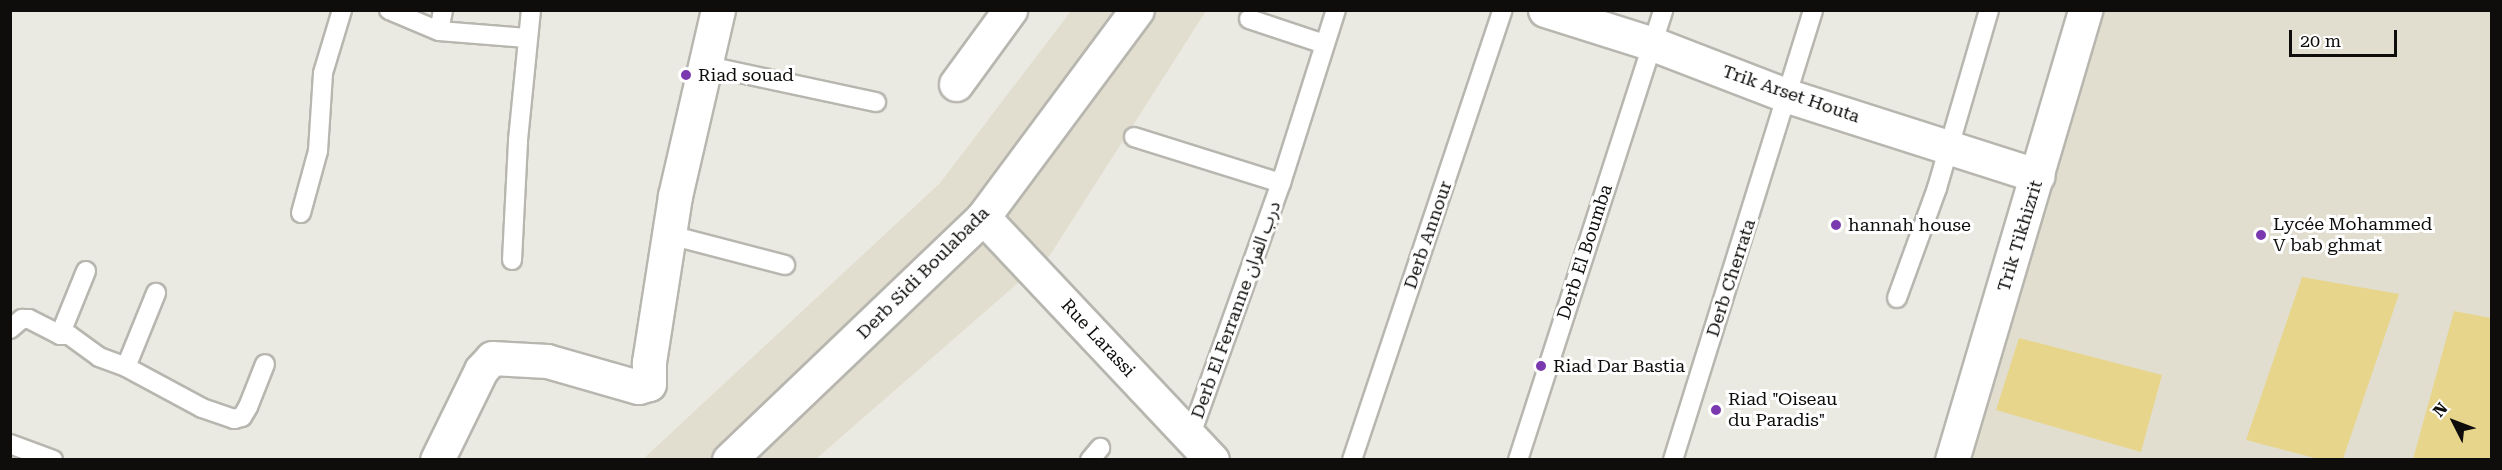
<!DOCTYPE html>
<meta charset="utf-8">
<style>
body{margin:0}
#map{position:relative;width:2502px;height:470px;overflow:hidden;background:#ebeae2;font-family:"Roboto Serif","Noto Sans Arabic",serif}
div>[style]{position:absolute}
.built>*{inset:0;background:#e2decf}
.green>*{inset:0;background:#e7d58c}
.roads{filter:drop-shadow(2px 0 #b7b6af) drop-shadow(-2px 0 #b7b6af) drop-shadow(0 2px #b7b6af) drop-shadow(0 -2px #b7b6af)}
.service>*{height:18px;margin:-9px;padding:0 9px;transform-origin:9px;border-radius:9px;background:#fff}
.minor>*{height:33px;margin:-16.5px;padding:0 16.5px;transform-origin:16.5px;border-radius:16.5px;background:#fff}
.dots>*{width:16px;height:16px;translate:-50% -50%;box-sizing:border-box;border:3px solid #fff;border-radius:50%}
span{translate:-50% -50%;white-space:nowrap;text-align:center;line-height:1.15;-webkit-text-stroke:6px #fff;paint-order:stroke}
.poi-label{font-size:18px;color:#0e0d0b}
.left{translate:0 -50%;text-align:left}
.street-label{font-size:18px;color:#0e0d0b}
.frame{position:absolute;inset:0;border:12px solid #0e0d0b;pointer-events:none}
.north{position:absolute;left:2424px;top:392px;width:60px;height:60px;-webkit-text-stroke:4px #fff;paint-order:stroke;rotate:312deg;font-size:16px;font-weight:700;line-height:24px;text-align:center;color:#0e0d0b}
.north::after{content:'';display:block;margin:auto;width:21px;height:27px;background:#0e0d0b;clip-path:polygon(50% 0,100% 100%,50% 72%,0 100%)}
.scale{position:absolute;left:2289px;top:30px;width:108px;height:27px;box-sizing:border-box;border:3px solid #0e0d0b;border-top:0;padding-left:8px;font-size:18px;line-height:21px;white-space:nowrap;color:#0e0d0b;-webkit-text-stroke:4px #fff;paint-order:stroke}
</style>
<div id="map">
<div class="built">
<div style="clip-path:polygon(1071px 11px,1206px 11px,1050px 255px,816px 459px,642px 460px,940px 183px)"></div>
<div style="clip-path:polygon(2098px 11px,2491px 11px,2491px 459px,1964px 460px)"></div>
</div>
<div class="green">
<div style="clip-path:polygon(2302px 277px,2399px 294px,2343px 459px,2318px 459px,2246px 440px)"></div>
<div style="clip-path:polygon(2454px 311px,2491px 318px,2491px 459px,2413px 459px)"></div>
<div style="clip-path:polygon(2019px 338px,2162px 375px,2141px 452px,1996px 410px)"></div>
</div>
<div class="roads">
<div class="service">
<div style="left:389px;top:10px;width:54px;rotate:22.8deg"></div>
<div style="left:439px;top:31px;width:88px;rotate:4.5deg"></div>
<div style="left:1249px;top:19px;width:79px;rotate:18.4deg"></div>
<div style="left:439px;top:31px;width:21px;rotate:-79deg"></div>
<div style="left:703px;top:65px;width:177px;rotate:12.1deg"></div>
<div style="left:1134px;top:137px;width:154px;rotate:17.4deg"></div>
<div style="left:301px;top:213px;width:64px;rotate:-74.7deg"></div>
<div style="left:318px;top:151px;width:78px;rotate:-86.3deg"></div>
<div style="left:323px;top:73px;width:66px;rotate:-73.2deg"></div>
<div style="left:670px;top:235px;width:119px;rotate:14.6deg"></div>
<div style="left:512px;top:260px;width:120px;rotate:-87.1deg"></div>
<div style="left:518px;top:140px;width:131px;rotate:-84.3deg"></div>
<div style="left:1897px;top:298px;width:117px;rotate:-70deg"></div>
<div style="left:1937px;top:188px;width:185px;rotate:-73.7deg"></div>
<div style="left:10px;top:329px;width:16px;rotate:-40deg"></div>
<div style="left:22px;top:319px;width:7px"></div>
<div style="left:29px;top:319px;width:35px;rotate:27deg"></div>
<div style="left:60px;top:335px;width:9px"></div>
<div style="left:69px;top:335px;width:37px;rotate:36deg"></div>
<div style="left:99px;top:357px;width:29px;rotate:20deg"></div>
<div style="left:126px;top:367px;width:86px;rotate:28.3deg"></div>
<div style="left:202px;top:408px;width:34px;rotate:19deg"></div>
<div style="left:234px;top:419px;width:8px;rotate:-14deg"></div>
<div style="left:242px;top:417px;width:12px;rotate:-59deg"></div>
<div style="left:248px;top:407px;width:46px;rotate:-68.4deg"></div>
<div style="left:60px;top:335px;width:69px;rotate:-67.9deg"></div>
<div style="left:126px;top:367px;width:80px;rotate:-67.9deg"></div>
<div style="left:1190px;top:437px;width:270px;rotate:-70.3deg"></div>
<div style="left:1281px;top:183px;width:182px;rotate:-72.4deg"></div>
<div style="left:10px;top:444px;width:46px;rotate:20.4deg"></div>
<div style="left:1090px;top:460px;width:16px;rotate:-50deg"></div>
<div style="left:1352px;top:460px;width:475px;rotate:-71.5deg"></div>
<div style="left:1518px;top:460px;width:473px;rotate:-72.1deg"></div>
<div style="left:1673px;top:460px;width:471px;rotate:-72.7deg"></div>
</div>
<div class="minor">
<div style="left:1545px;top:10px;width:113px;rotate:17.5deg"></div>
<div style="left:1653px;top:44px;width:145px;rotate:21.1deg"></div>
<div style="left:1788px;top:96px;width:262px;rotate:17.7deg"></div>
<div style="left:956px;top:84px;width:92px;rotate:-53.9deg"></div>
<div style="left:983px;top:217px;width:334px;rotate:46.7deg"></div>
<div style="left:437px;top:460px;width:100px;rotate:-63.9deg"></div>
<div style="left:481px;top:370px;width:16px;rotate:-47deg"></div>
<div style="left:492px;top:358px;width:55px;rotate:3.1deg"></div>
<div style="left:547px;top:361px;width:95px;rotate:15.9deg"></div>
<div style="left:638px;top:387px;width:11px;rotate:-15deg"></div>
<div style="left:649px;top:384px;width:22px;rotate:-90deg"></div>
<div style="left:649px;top:362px;width:168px;rotate:-81.1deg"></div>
<div style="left:675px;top:196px;width:191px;rotate:-77deg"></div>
<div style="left:729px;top:460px;width:352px;rotate:-43.7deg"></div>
<div style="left:983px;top:217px;width:258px;rotate:-53.4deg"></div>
<div style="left:1952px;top:460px;width:469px;rotate:-73.5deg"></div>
</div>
</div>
<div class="dots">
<div style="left:686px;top:75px;background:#7a39ae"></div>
<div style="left:1836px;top:225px;background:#7a39ae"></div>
<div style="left:2261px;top:235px;background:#7a39ae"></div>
<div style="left:1541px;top:366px;background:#7a39ae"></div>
<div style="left:1716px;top:410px;background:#7a39ae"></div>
</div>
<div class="poi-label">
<span class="left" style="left:698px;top:75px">Riad souad</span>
<span class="left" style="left:1848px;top:225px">hannah house</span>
<span class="left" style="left:2273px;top:235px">Lycée Mohammed<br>V bab ghmat</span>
<span class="left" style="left:1553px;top:366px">Riad Dar Bastia</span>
<span class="left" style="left:1728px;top:410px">Riad "Oiseau<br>du Paradis"</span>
</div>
<div class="street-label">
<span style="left:1791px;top:94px;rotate:19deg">Trik Arset Houta</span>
<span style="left:1428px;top:235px;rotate:-71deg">Derb Annour</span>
<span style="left:2020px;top:236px;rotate:-73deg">Trik Tikhizrit</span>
<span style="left:1585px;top:252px;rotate:-72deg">Derb El Boumba</span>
<span style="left:923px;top:273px;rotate:-45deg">Derb Sidi Boulabada</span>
<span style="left:1731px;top:278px;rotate:-72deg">Derb Cherrata</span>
<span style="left:1236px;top:310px;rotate:-70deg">Derb El Ferranne درب الفران</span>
<span style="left:1098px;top:338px;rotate:47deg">Rue Larassi</span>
</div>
<div class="frame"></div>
<div class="north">N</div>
<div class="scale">20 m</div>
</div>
